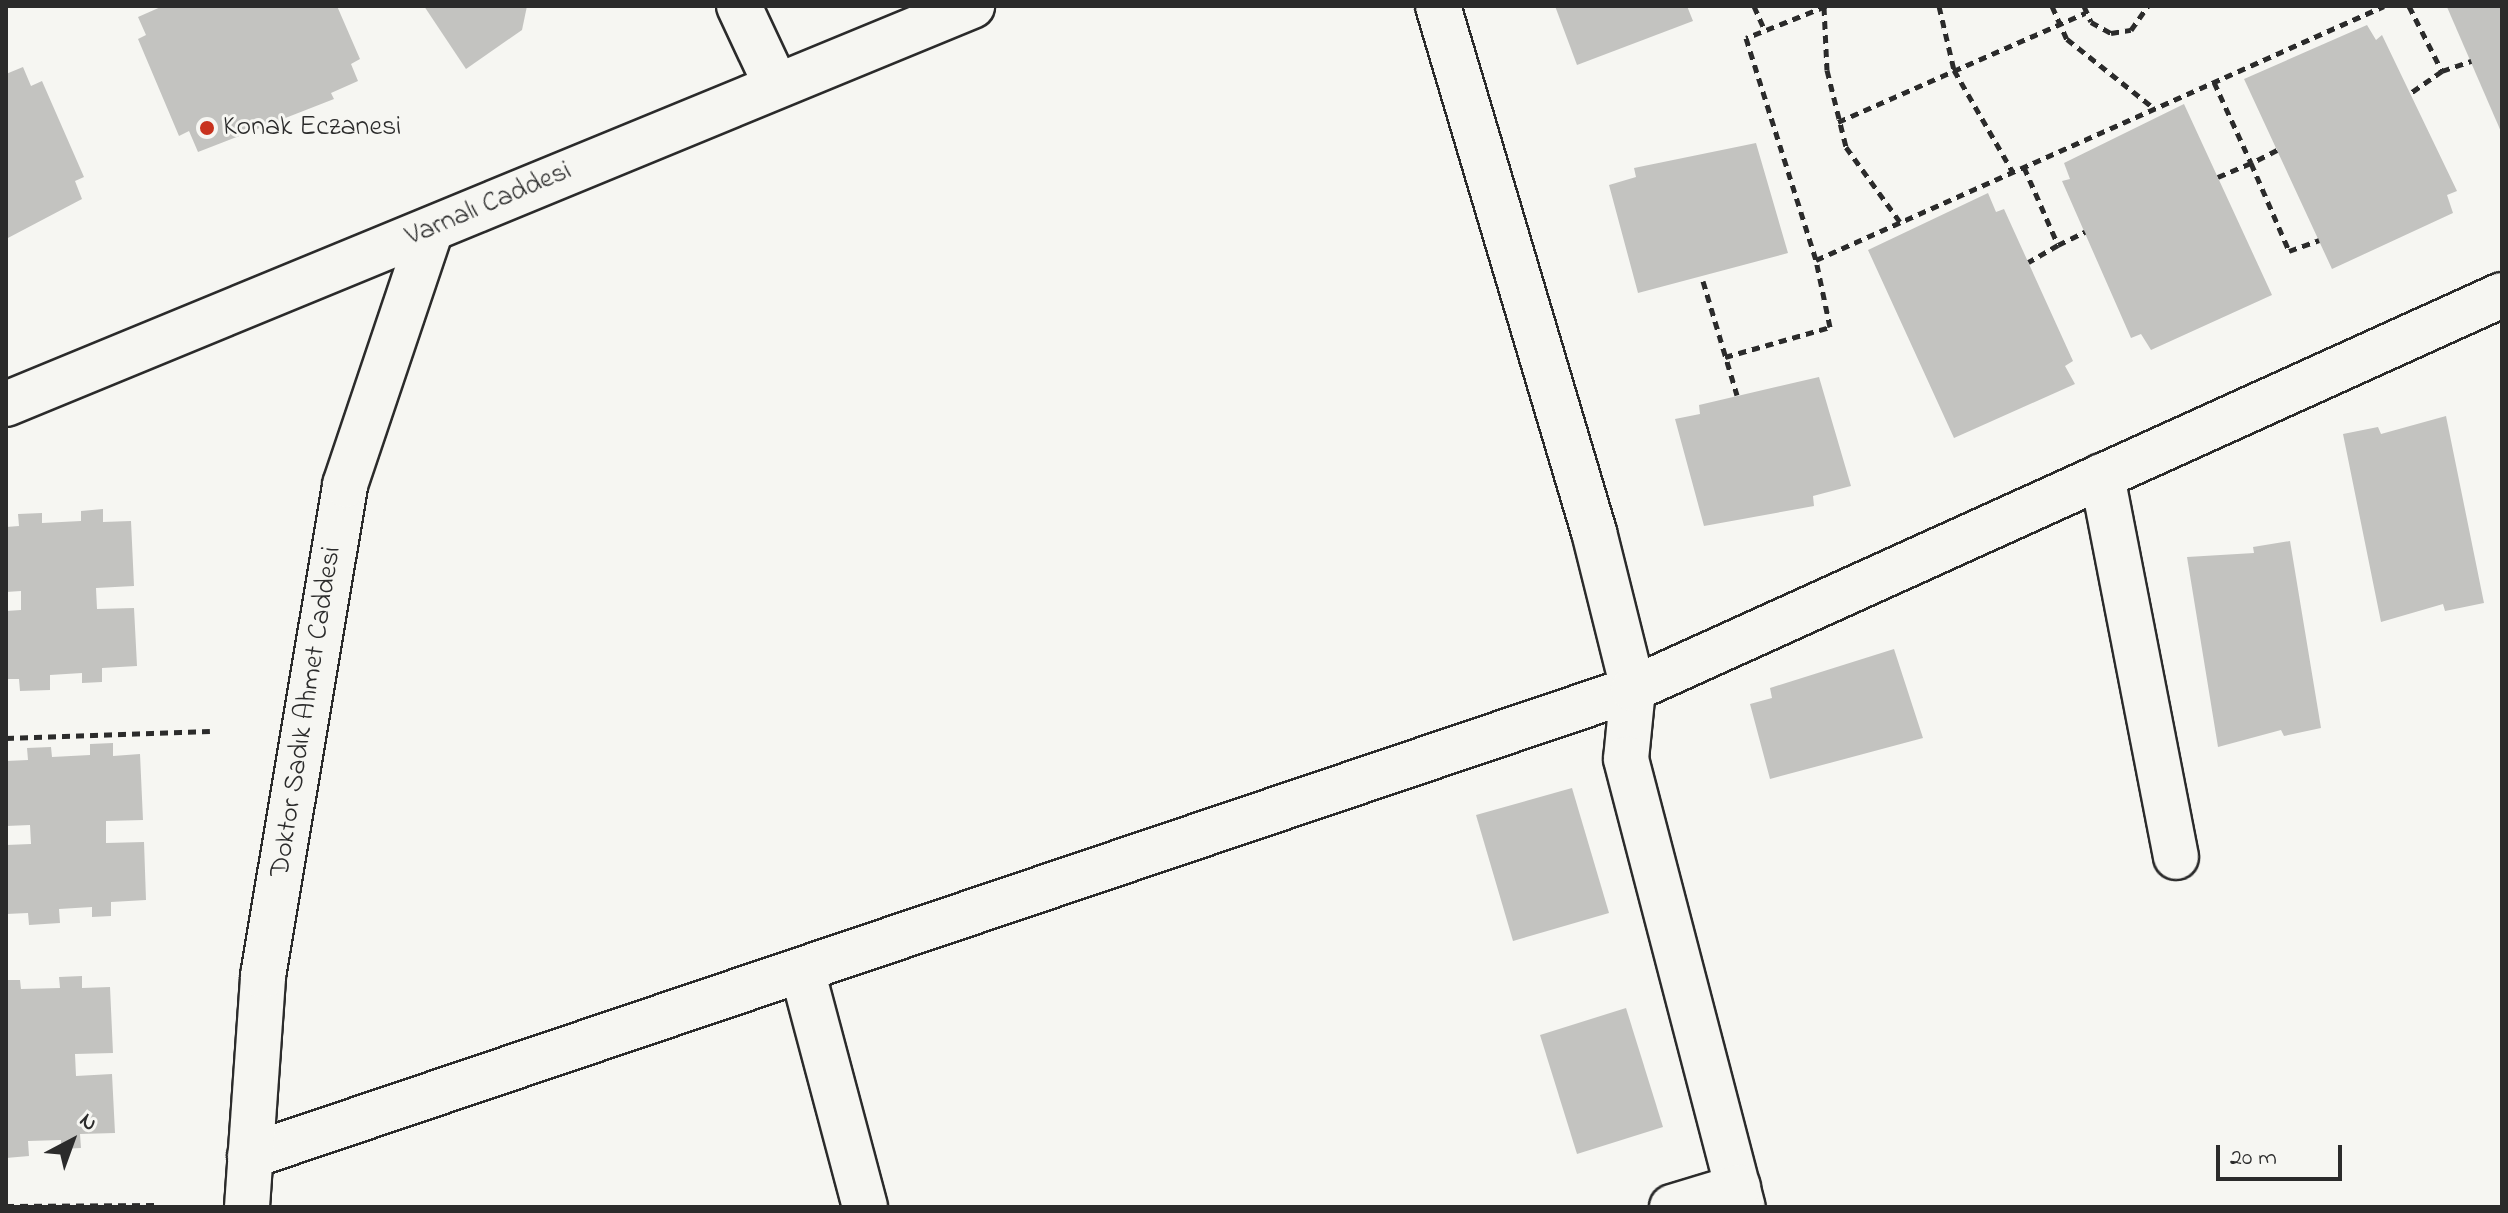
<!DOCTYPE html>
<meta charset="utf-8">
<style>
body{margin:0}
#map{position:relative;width:2508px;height:1213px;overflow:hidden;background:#f6f6f2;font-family:"Indie Flower",sans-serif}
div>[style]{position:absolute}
.building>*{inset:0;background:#c3c3c0}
.path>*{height:5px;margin-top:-2.5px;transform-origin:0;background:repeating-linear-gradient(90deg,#2b2b2b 0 8px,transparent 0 14px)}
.roads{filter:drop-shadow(2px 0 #2b2b2b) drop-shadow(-2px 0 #2b2b2b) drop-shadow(0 2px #2b2b2b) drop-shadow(0 -2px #2b2b2b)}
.minor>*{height:44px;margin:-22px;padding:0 22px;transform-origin:22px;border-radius:22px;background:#f6f6f2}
.major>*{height:44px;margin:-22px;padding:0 22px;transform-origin:22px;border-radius:22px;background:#f6f6f2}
.dots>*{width:22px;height:22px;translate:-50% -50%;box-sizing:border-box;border:4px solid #f6f6f2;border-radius:50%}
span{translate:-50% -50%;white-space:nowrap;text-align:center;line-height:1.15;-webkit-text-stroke:6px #f6f6f2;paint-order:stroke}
.poi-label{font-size:28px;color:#2b2b2b}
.left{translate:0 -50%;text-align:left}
.street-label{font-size:28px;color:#2b2b2b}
.frame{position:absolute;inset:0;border:8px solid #2b2b2b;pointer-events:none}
.north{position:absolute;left:32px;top:1101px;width:80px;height:80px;-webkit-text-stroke:6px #f6f6f2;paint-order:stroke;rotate:41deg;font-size:22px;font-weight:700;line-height:32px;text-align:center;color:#2b2b2b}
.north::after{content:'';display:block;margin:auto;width:28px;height:36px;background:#2b2b2b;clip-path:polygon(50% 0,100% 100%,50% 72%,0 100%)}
.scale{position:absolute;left:2216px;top:1145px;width:126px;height:36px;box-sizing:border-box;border:4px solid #2b2b2b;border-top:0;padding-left:10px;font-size:24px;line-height:28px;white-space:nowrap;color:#2b2b2b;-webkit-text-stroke:6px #f6f6f2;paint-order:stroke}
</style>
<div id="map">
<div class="building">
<div style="clip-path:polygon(163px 6px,337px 6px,360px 59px,351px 64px,358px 81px,331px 93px,334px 99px,198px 152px,189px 131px,179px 136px,138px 39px,146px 35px,138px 17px)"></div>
<div style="clip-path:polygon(424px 6px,527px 6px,522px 30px,466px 69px)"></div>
<div style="clip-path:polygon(1555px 6px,1687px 6px,1693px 21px,1577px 65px)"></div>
<div style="clip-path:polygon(2453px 6px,2502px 6px,2502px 134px,2447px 7px)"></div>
<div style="clip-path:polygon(2367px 25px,2376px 40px,2382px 35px,2457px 191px,2447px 195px,2453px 213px,2332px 269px,2244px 79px)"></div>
<div style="clip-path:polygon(23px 67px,31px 86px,42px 81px,84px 177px,75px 181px,82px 199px,6px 239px,6px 74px)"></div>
<div style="clip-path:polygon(2184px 104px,2272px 295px,2151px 350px,2141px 334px,2131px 338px,2062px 181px,2070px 179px,2064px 163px)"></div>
<div style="clip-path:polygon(1756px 143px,1788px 253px,1638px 293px,1609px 185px,1636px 177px,1634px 168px)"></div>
<div style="clip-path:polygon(1988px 193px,1996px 212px,2004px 209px,2073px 361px,2065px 366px,2075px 384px,1954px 438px,1868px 250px)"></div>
<div style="clip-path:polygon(1819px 377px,1851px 486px,1813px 496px,1814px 506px,1704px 526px,1675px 419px,1700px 414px,1699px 405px)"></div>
<div style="clip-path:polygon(2446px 416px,2484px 603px,2445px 611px,2443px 604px,2381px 622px,2343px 434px,2378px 427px,2381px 434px)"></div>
<div style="clip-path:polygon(103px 509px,103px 522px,131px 521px,134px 586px,96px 588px,97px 609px,134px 608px,137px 666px,102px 668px,102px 682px,82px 683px,82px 673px,50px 675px,50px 690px,20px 691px,19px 679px,6px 679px,6px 611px,21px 610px,21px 591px,6px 592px,6px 527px,19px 526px,18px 514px,42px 513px,42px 523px,81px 521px,81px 511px)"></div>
<div style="clip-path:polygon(2290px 541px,2321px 728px,2284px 736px,2281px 730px,2218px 747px,2187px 557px,2254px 553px,2253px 547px)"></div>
<div style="clip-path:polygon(1894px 649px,1923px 738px,1770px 779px,1750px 704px,1772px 698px,1770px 688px)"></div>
<div style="clip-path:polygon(113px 743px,113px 756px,140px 754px,143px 820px,106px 821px,106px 843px,144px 842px,146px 900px,111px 902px,111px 916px,92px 917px,92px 907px,59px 909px,60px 923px,29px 925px,28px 913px,6px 914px,6px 845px,31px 844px,30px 825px,6px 826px,6px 761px,28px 760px,27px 748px,51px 747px,52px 757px,90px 755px,90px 744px)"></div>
<div style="clip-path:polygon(1572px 788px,1609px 913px,1513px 941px,1476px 815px)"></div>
<div style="clip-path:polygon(82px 976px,82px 988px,110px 987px,113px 1053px,75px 1054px,76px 1076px,112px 1074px,115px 1133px,80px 1134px,81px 1148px,61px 1149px,61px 1140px,28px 1141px,29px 1156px,6px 1158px,6px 980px,20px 980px,21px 989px,60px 988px,59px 977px)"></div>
<div style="clip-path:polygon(1626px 1008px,1663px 1127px,1577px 1154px,1540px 1035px)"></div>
</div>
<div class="path">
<div style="left:1754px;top:6px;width:27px;rotate:66deg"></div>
<div style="left:1826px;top:6px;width:86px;rotate:158.2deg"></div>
<div style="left:1746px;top:38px;width:233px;rotate:72.5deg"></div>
<div style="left:1816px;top:260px;width:622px;rotate:-24.09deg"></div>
<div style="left:1939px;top:6px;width:66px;rotate:76.8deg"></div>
<div style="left:1954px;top:70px;width:118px;rotate:60deg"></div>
<div style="left:2052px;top:6px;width:36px;rotate:66deg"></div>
<div style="left:2067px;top:39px;width:112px;rotate:38.5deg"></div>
<div style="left:2084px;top:6px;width:17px;rotate:66deg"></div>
<div style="left:2091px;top:22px;width:23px;rotate:29deg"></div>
<div style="left:2111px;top:33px;width:20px;rotate:-9deg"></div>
<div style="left:2131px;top:30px;width:29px;rotate:-55deg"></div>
<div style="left:2409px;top:6px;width:73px;rotate:63.1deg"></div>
<div style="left:2442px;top:71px;width:39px;rotate:145deg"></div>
<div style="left:1824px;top:7px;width:63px;rotate:87.3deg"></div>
<div style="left:1827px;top:70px;width:79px;rotate:76.1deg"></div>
<div style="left:1846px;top:147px;width:92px;rotate:54.2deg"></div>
<div style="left:2442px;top:71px;width:31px;rotate:-19deg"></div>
<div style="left:2214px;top:82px;width:89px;rotate:65.4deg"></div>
<div style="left:2251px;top:163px;width:36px;rotate:157deg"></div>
<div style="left:1838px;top:122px;width:270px;rotate:-23.8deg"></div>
<div style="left:2277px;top:150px;width:29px;rotate:153deg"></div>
<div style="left:2251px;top:163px;width:96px;rotate:66.6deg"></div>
<div style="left:2289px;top:251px;width:32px;rotate:-20deg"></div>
<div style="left:2024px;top:167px;width:85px;rotate:66.4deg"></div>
<div style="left:2058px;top:245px;width:34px;rotate:150deg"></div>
<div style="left:2058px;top:245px;width:30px;rotate:-26deg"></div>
<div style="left:1703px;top:281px;width:119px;rotate:73.4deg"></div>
<div style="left:1725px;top:357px;width:109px;rotate:-15.9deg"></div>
<div style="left:1830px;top:327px;width:68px;rotate:-101.8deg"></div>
<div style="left:6px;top:738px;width:204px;rotate:-2deg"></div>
<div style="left:6px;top:1206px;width:150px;rotate:-0.4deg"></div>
</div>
<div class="roads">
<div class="minor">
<div style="left:1438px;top:6px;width:549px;rotate:73.48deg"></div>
<div style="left:1594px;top:532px;width:162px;rotate:76deg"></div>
<div style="left:1633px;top:689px;width:70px;rotate:95.7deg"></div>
<div style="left:1626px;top:759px;width:463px;rotate:75.4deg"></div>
<div style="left:2102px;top:476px;width:388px;rotate:79deg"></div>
<div style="left:802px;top:970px;width:245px;rotate:75.1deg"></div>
<div style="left:250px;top:1156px;width:1460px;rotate:-18.66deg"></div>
<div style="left:1633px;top:689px;width:954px;rotate:-24.39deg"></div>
<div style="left:247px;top:1207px;width:232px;rotate:-86deg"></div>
<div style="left:263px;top:976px;width:498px;rotate:-80.5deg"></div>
<div style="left:345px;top:485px;width:269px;rotate:-71.4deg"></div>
<div style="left:1672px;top:1207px;width:69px;rotate:-16.9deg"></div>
</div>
<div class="major">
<div style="left:739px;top:6px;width:85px;rotate:64.9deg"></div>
<div style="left:6px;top:404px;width:1045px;rotate:-22.39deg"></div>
</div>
</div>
<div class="dots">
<div style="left:207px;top:128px;background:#c8321e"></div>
</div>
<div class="poi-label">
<span class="left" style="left:223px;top:128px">Konak Eczanesi</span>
</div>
<div class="street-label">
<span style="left:489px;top:205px;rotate:-23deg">Varnalı Caddesi</span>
<span style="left:307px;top:712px;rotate:-81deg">Doktor Sadık Ahmet Caddesi</span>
</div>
<div class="frame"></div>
<div class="north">N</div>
<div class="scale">20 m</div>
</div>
